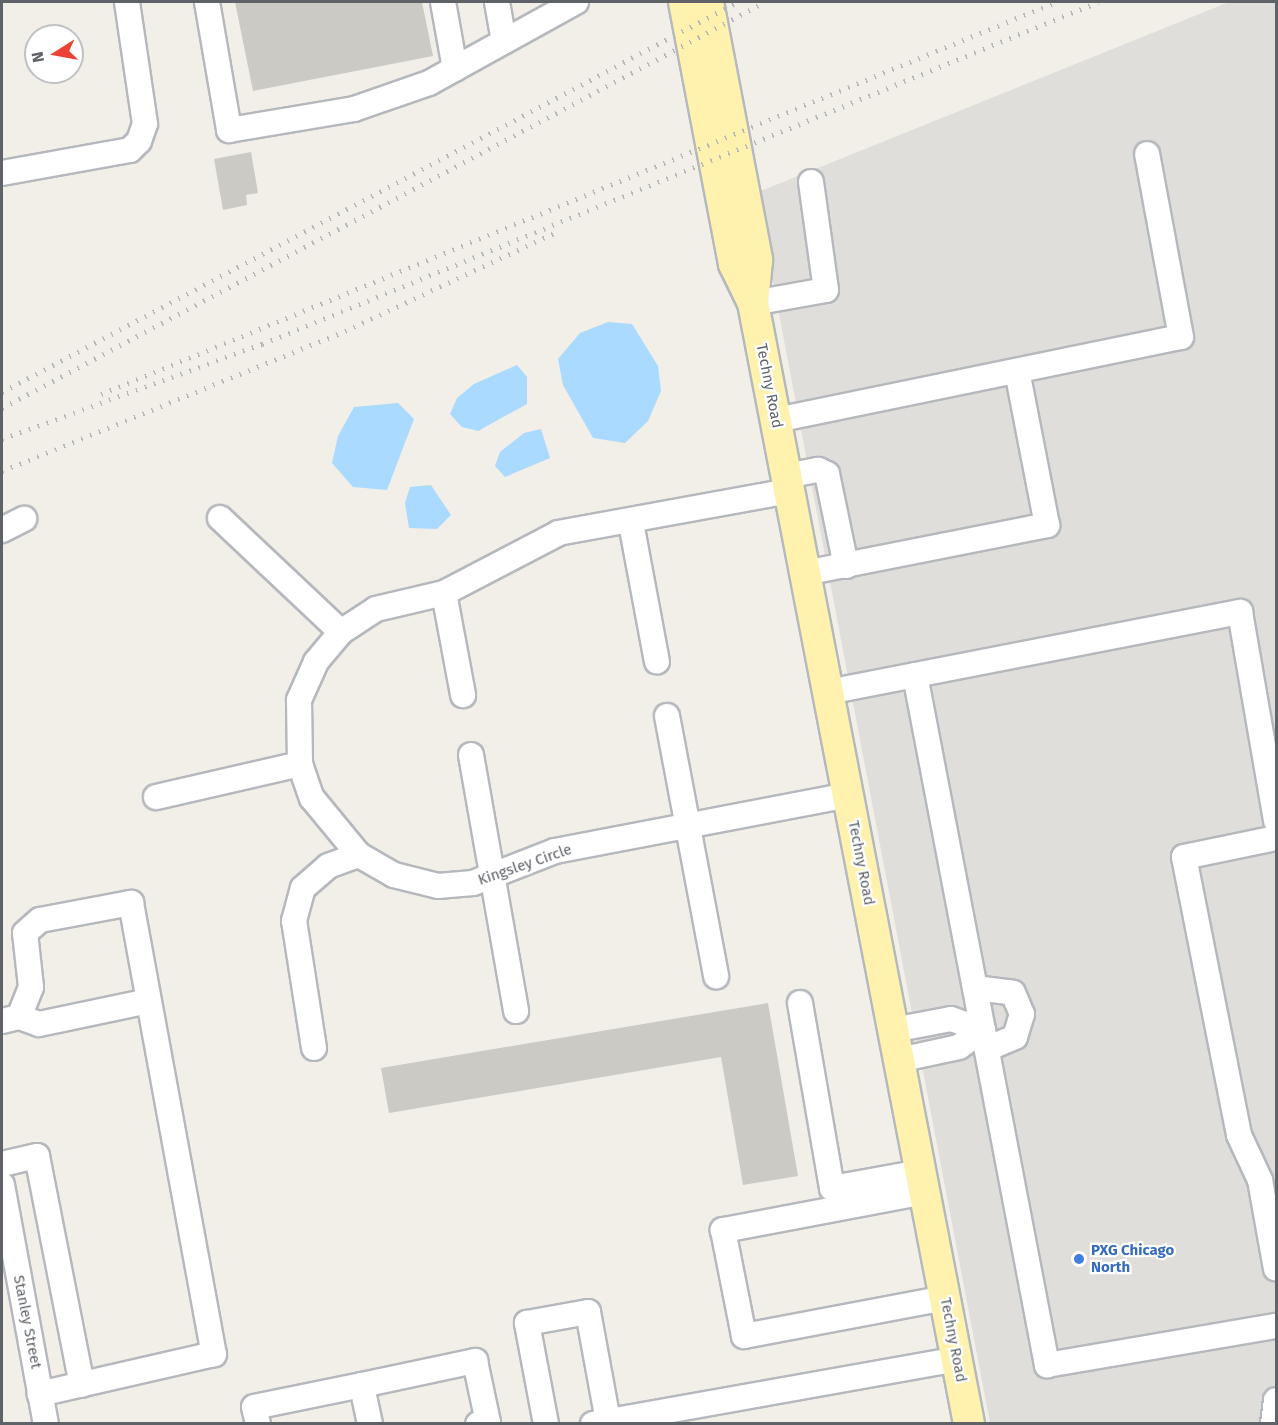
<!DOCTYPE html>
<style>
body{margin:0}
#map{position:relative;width:1278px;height:1425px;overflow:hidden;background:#f1efe8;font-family:"Fira Sans",sans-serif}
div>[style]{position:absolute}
.industrial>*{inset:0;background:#e0deda}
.water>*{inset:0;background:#aadaff}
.building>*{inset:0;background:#cccac5}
.roads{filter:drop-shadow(2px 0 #b5b8bc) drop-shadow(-2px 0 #b5b8bc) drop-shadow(0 2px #b5b8bc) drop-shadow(0 -2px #b5b8bc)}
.minor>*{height:24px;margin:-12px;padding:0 12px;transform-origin:12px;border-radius:12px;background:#fff}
.major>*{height:30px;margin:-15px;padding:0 15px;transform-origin:15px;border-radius:15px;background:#fff2af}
.rail>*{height:4.5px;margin-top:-2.25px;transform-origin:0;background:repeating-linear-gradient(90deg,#b6b7b8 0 1.5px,transparent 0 9.5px)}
.dots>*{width:16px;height:16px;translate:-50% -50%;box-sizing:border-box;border:3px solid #fff;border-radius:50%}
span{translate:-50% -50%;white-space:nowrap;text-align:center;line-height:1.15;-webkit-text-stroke:4.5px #fff;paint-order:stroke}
.street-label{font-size:15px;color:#5f6368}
.shop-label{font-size:15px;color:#366cbe;font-weight:700}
.left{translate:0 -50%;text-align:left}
.frame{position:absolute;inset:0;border:3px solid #5f6368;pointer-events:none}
.north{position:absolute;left:24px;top:24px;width:60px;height:60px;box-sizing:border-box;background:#fff;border:2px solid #bfc1c3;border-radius:50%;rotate:259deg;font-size:16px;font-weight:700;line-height:24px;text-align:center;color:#5f6368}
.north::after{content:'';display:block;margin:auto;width:21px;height:27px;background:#ea4335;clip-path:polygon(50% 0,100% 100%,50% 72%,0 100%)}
</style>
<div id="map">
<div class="industrial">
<div style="clip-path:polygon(1229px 2px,1276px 2px,1276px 1423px,990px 1423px,756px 193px)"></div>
</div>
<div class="water">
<div style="clip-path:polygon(608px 322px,632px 324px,658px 366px,661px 391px,648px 421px,625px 443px,593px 438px,563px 385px,558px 359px,580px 333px)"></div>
<div style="clip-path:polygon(517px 365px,527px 377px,527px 404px,478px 431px,462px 427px,450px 414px,457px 398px,474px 384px)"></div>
<div style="clip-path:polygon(398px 403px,414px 419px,387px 490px,353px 487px,332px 463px,338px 436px,354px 407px)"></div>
<div style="clip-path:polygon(541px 429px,550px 458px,505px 477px,495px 466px,500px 452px,524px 433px)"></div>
<div style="clip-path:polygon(431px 485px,451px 515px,437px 529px,409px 528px,405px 503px,410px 487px)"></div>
</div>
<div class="building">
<div style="clip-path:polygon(235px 2px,422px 2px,433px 56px,253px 91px)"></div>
<div style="clip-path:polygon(251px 152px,258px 193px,246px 195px,247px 205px,223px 210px,214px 159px)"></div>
<div style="clip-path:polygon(768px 1003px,798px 1176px,743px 1185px,721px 1057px,389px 1113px,381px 1068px)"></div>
</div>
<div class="roads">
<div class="minor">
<div style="left:207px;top:2px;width:130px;rotate:80.2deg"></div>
<div style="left:229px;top:130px;width:127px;rotate:-9.5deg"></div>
<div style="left:354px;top:109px;width:79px;rotate:-19.1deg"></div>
<div style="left:429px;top:83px;width:168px;rotate:-28.9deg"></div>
<div style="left:443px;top:2px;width:68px;rotate:79.8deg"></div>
<div style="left:497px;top:2px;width:40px;rotate:80deg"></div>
<div style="left:2px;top:173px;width:130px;rotate:-10.2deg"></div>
<div style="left:130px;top:150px;width:13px;rotate:-45deg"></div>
<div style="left:139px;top:141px;width:18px;rotate:-71deg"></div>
<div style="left:145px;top:124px;width:123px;rotate:-98.4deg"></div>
<div style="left:753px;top:303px;width:74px;rotate:-10.1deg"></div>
<div style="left:826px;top:290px;width:109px;rotate:-97.9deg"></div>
<div style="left:776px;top:420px;width:413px;rotate:-11.6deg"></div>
<div style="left:1181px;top:337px;width:186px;rotate:-100.5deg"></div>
<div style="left:786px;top:476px;width:33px;rotate:-11deg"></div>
<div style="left:818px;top:470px;width:10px;rotate:24deg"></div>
<div style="left:827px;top:474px;width:94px;rotate:78.3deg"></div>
<div style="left:789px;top:491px;width:234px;rotate:169.7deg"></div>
<div style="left:559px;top:533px;width:130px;rotate:152.4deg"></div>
<div style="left:444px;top:593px;width:70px;rotate:166.8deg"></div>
<div style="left:376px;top:609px;width:42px;rotate:146.7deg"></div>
<div style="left:341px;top:632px;width:39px;rotate:130deg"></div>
<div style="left:316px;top:662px;width:42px;rotate:114.1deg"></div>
<div style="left:299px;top:700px;width:64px;rotate:89.1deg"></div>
<div style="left:300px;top:764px;width:36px;rotate:71deg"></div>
<div style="left:312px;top:798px;width:74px;rotate:50.5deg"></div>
<div style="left:359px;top:855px;width:40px;rotate:29.7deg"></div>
<div style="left:394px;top:875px;width:45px;rotate:14deg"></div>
<div style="left:438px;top:886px;width:35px;rotate:-5deg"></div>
<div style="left:473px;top:883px;width:88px;rotate:-21.3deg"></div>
<div style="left:555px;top:851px;width:298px;rotate:-10.8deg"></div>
<div style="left:220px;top:518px;width:166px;rotate:43.3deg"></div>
<div style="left:631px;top:523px;width:141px;rotate:79.4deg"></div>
<div style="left:2px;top:530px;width:25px;rotate:-27deg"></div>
<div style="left:805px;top:573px;width:247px;rotate:-11.2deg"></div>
<div style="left:1047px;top:525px;width:157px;rotate:-101deg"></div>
<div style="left:444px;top:593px;width:104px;rotate:79.4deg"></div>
<div style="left:915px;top:675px;width:703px;rotate:79.17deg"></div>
<div style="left:1047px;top:1365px;width:232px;rotate:-9.7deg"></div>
<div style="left:828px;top:692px;width:420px;rotate:-11deg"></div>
<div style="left:1240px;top:612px;width:212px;rotate:80.2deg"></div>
<div style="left:667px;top:716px;width:265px;rotate:79.3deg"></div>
<div style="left:471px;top:755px;width:260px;rotate:80deg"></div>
<div style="left:156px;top:797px;width:148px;rotate:-12.9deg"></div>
<div style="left:1276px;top:838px;width:94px;rotate:168.3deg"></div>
<div style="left:1184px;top:857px;width:283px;rotate:78.8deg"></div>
<div style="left:1239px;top:1135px;width:50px;rotate:65deg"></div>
<div style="left:1260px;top:1180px;width:90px;rotate:79.8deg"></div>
<div style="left:975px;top:988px;width:38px;rotate:7deg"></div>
<div style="left:1013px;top:993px;width:23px;rotate:67deg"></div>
<div style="left:1022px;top:1014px;width:24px;rotate:107deg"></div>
<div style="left:1015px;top:1037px;width:30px;rotate:157deg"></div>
<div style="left:800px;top:1003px;width:188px;rotate:80.2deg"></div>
<div style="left:832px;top:1188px;width:90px;rotate:-10.2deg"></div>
<div style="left:19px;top:1017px;width:32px;rotate:-68deg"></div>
<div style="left:31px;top:987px;width:54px;rotate:-96.3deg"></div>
<div style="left:25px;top:933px;width:20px;rotate:-41deg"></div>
<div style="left:40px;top:920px;width:93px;rotate:-10.6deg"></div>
<div style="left:131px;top:903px;width:459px;rotate:79.6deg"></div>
<div style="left:214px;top:1354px;width:179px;rotate:167.1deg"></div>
<div style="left:2px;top:1021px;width:17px;rotate:-13deg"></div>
<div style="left:19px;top:1017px;width:21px;rotate:19deg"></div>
<div style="left:39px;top:1024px;width:111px;rotate:-11.9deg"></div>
<div style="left:893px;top:1030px;width:59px;rotate:-10.7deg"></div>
<div style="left:951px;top:1019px;width:34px;rotate:19deg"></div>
<div style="left:983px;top:1030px;width:29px;rotate:145deg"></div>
<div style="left:959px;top:1047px;width:61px;rotate:167.8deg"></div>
<div style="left:314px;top:1048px;width:129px;rotate:-98.9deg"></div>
<div style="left:294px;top:921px;width:34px;rotate:-75deg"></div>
<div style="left:303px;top:888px;width:33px;rotate:-41deg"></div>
<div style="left:328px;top:866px;width:33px;rotate:-20deg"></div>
<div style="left:2px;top:1164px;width:36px;rotate:-13deg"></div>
<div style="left:37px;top:1156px;width:233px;rotate:78.9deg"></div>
<div style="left:2px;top:1185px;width:243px;rotate:79.6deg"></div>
<div style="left:925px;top:1192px;width:206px;rotate:169.3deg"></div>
<div style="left:723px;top:1230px;width:108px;rotate:78.8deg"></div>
<div style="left:744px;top:1336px;width:205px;rotate:-10.7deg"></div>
<div style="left:258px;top:1424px;width:17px;rotate:-103deg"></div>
<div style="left:254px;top:1407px;width:110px;rotate:-11.5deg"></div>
<div style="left:370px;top:1424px;width:40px;rotate:-102deg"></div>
<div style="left:362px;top:1385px;width:116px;rotate:-12deg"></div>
<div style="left:475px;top:1361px;width:62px;rotate:78deg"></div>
<div style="left:488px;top:1422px;width:10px;rotate:169deg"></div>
<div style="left:546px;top:1424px;width:103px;rotate:-100.7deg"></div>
<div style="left:527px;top:1323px;width:62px;rotate:-10.2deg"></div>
<div style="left:588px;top:1312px;width:111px;rotate:79.6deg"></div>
<div style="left:593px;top:1424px;width:370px;rotate:-10.1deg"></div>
<div style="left:1273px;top:1424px;width:24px;rotate:-83deg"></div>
</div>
<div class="major">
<div style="left:684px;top:2px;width:267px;rotate:79.2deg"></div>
<div style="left:734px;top:264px;width:43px;rotate:64deg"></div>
<div style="left:753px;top:303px;width:1142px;rotate:79.09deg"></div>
<div style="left:708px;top:2px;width:263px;rotate:79.2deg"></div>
<div style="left:757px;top:260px;width:43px;rotate:95.3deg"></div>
</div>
</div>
<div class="rail">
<div style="left:2px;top:392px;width:832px;rotate:-27.95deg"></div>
<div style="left:101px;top:394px;width:1032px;rotate:-22.32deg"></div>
<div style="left:2px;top:408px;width:864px;rotate:-28.02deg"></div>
<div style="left:2px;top:439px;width:277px;rotate:-20.1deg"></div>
<div style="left:262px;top:344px;width:903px;rotate:-22.25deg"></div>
<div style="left:2px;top:471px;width:370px;rotate:-22.2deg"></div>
<div style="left:345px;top:331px;width:235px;rotate:-25.1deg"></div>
</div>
<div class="dots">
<div style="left:1079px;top:1259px;background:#3f7fe0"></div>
</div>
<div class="street-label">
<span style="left:769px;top:386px;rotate:79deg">Techny Road</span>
<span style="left:861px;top:863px;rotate:79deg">Techny Road</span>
<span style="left:525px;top:865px;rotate:-19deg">Kingsley Circle</span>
<span style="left:27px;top:1322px;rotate:79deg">Stanley Street</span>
<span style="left:953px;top:1340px;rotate:79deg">Techny Road</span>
</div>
<div class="shop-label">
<span class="left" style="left:1091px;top:1259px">PXG Chicago<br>North</span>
</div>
<div class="frame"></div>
<div class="north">N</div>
</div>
